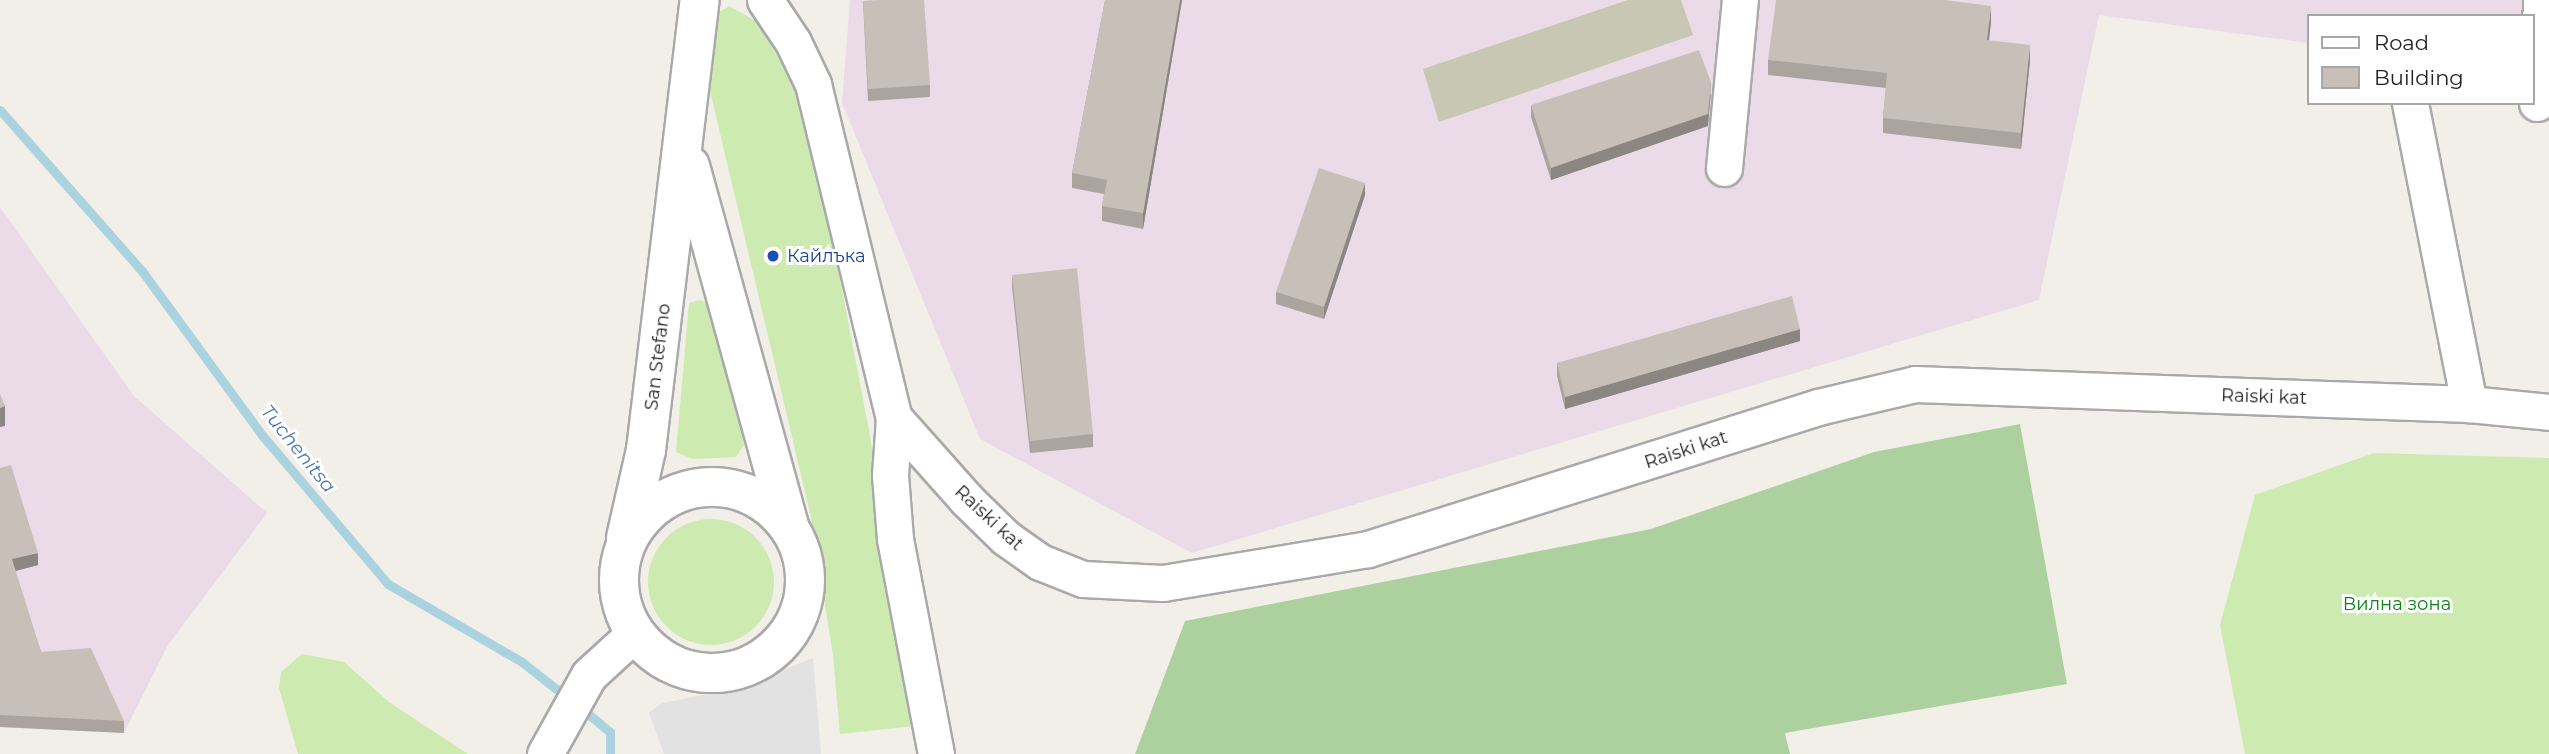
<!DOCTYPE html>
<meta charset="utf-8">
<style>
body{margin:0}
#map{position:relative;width:2549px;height:754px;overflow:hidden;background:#f2efe9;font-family:Montserrat,sans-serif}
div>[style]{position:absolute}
.industrial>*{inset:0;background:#ebdbe8}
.construction>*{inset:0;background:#c7c7b4}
.grass>*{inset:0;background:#cdebb0}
.round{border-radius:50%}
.forest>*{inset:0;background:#add19e}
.parking>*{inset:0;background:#e2e2e2}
.stream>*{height:9px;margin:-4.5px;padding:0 4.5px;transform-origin:4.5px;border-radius:4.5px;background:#aad3df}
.roads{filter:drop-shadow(2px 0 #a9a9a9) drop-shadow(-2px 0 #a9a9a9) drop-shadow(0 2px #a9a9a9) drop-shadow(0 -2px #a9a9a9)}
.minor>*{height:35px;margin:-17.5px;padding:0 17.5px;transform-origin:17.5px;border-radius:17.5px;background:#fff}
.tertiary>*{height:38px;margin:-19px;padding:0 19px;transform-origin:19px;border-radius:19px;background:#fff}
.tertiary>.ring{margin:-19px;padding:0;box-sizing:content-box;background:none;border:38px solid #fff;border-radius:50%}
.wall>*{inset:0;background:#aba49e}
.shaded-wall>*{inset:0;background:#8b8681}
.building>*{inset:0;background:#c7bfb8}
.dots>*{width:19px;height:19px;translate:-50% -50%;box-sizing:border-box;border:4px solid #fff;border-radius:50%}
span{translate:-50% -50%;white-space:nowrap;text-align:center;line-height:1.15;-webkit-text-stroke:6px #fff;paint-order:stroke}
.transit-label{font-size:18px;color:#164399}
.left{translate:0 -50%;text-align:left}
.street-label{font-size:18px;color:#222}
.park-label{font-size:18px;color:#0c8416}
.water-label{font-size:19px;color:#4a7aab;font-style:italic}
.legend{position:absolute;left:2307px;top:14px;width:228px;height:91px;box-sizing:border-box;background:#fff;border:2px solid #a7a7a7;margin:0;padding:9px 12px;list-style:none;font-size:21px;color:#222}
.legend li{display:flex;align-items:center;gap:14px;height:35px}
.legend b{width:35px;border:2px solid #a7a7a7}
</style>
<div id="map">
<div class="industrial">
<div style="clip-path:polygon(850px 0,2549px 0,2533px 16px,2309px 16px,2309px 43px,2099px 15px,2039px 300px,1192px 553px,980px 439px,842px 103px)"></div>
<div style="clip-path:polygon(0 207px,134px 396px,267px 513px,168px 645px,124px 733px,0 727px)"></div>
</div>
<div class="construction">
<div style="clip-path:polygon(1628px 0,1681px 0,1693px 35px,1439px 122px,1423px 69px)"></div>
</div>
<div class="grass">
<div style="clip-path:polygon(729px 6px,756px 21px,789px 75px,818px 165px,869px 430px,915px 726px,840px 734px,833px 655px,810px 513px,710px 91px,713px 16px)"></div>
<div style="clip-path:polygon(700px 300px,712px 305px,735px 399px,744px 445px,736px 457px,693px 459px,676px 452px,689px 303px)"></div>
<div style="clip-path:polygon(2374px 453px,2549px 458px,2549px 754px,2245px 754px,2220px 625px,2255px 495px)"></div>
<div class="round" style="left:648px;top:519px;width:126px;height:126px"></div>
<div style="clip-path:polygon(302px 654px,344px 662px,389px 702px,468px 754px,298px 754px,279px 688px,281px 672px)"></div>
</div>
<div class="forest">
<div style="clip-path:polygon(2020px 424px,2067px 684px,1785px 733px,1790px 754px,1135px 754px,1185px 621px,1651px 529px,1874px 452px)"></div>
</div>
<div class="parking">
<div style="clip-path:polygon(813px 658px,821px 754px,664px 754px,649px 713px,662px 703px,735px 689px)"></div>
</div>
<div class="stream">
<div style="left:0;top:110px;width:215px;rotate:48.6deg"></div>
<div style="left:142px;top:271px;width:203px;rotate:53.8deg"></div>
<div style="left:262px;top:435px;width:195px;rotate:49.8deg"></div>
<div style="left:388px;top:584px;width:155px;rotate:30.2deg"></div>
<div style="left:522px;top:662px;width:60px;rotate:38.2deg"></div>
<div style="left:580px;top:707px;width:39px;rotate:40deg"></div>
<div style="left:610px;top:732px;width:22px;rotate:90deg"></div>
</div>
<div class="roads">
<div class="minor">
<div style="left:765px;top:0;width:50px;rotate:56.3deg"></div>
<div style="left:793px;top:42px;width:47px;rotate:64.5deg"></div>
<div style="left:813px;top:84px;width:344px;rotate:76.4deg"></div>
<div style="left:894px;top:418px;width:57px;rotate:94deg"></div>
<div style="left:890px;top:475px;width:64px;rotate:85.5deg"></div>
<div style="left:895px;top:539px;width:219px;rotate:79.2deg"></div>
<div style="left:2410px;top:103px;width:307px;rotate:78.9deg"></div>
<div style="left:2537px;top:103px;width:103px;rotate:-87.8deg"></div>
<div style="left:1724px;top:168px;width:169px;rotate:-84.6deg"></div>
<div style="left:894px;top:418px;width:110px;rotate:48.3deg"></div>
<div style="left:967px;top:500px;width:54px;rotate:44.3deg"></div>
<div style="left:1006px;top:538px;width:42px;rotate:35.2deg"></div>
<div style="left:1040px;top:562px;width:46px;rotate:21.6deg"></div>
<div style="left:1083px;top:579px;width:80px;rotate:2.9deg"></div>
<div style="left:1163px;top:583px;width:208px;rotate:-9.4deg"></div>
<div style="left:1368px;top:549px;width:472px;rotate:-17.5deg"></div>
<div style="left:1818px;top:407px;width:100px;rotate:-13.3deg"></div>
<div style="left:1915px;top:384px;width:554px;rotate:2.07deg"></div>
<div style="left:2469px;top:404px;width:80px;rotate:5.7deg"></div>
<div style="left:545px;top:754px;width:90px;rotate:-60.9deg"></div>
<div style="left:589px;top:675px;width:62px;rotate:-42.4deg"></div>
</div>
<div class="tertiary">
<div style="left:690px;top:166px;width:376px;rotate:74.6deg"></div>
<div class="ring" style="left:619px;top:487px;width:148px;height:148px"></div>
<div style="left:626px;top:538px;width:90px;rotate:-77.2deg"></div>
<div style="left:646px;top:450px;width:453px;rotate:-83.2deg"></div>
</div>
</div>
<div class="wall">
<div style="clip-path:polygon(1105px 0,1182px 0,1143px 229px,1102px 221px,1102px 206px,1104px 194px,1072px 188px,1072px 173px)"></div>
<div style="clip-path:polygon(863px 1px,930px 85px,930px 97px,868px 101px)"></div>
<div style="clip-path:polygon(1991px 21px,1989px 41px,2030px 60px,2021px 149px,1883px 133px,1883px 118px,1886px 88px,1768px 75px,1768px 60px)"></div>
<div style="clip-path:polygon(1711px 94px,1708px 126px,1551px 180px,1531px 117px,1531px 105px)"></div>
<div style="clip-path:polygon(1365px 195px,1324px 319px,1276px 304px,1276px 292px)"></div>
<div style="clip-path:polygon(1012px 275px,1093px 434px,1093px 447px,1030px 453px,1012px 287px)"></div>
<div style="clip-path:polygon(1800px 341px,1565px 409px,1557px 376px,1557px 363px)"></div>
<div style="clip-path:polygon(0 468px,38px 565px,15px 571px,41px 652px,124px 721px,124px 733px,0 727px)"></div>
</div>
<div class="shaded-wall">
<div style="clip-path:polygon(1180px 0,1182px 0,1143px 229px,1143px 213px)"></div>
<div style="clip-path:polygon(1991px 6px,1991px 21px,1987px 56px,1987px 40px)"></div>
<div style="clip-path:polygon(2030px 45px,2030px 60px,2021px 149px,2021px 133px)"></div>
<div style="clip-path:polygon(1711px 82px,1708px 126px,1551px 180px,1551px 168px)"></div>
<div style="clip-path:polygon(1365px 183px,1365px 195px,1324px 319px,1324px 307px)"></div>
<div style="clip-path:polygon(1800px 329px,1800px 341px,1565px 409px,1565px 397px)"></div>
<div style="clip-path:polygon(5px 406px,5px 426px,0 427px,0 408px)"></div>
<div style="clip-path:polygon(38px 553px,38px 565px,12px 572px,12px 559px)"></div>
</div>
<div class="building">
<div style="clip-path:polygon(878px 0,924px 0,930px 85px,868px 89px,863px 1px)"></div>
<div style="clip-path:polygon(1105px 0,1180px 0,1143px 213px,1102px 206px,1107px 180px,1072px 173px)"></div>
<div style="clip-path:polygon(1776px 0,1945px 0,1991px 6px,1987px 40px,2030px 45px,2021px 133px,1883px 118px,1887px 73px,1768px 60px)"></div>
<div style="clip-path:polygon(1699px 50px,1711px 82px,1708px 114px,1551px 168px,1531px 105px)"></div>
<div style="clip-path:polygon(1319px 168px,1365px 183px,1324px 307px,1276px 292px)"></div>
<div style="clip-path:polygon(1077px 268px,1093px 434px,1030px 441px,1012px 275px)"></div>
<div style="clip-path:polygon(1792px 296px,1800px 329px,1565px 397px,1557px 363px)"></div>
<div style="clip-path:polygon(0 394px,5px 406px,0 408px)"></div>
<div style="clip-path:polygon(11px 465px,38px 553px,12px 559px,41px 652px,91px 648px,124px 721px,0 715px,0 468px)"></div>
</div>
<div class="dots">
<div style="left:773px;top:256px;background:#1a4fb4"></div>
</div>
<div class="transit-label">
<span class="left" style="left:787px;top:256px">Кайлъка</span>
</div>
<div class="street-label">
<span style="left:658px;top:357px;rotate:-83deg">San Stefano</span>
<span style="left:2264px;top:397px;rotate:2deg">Raiski kat</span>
<span style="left:1686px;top:450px;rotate:-18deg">Raiski kat</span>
<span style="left:989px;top:518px;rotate:43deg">Raiski kat</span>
</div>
<div class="park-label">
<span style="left:2397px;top:604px">Вилна зона</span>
</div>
<div class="water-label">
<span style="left:298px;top:449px;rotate:51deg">Tuchenitsa</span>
</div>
<ul class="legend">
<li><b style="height:9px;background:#fff"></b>Road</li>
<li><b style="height:19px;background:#c7bfb8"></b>Building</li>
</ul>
</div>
